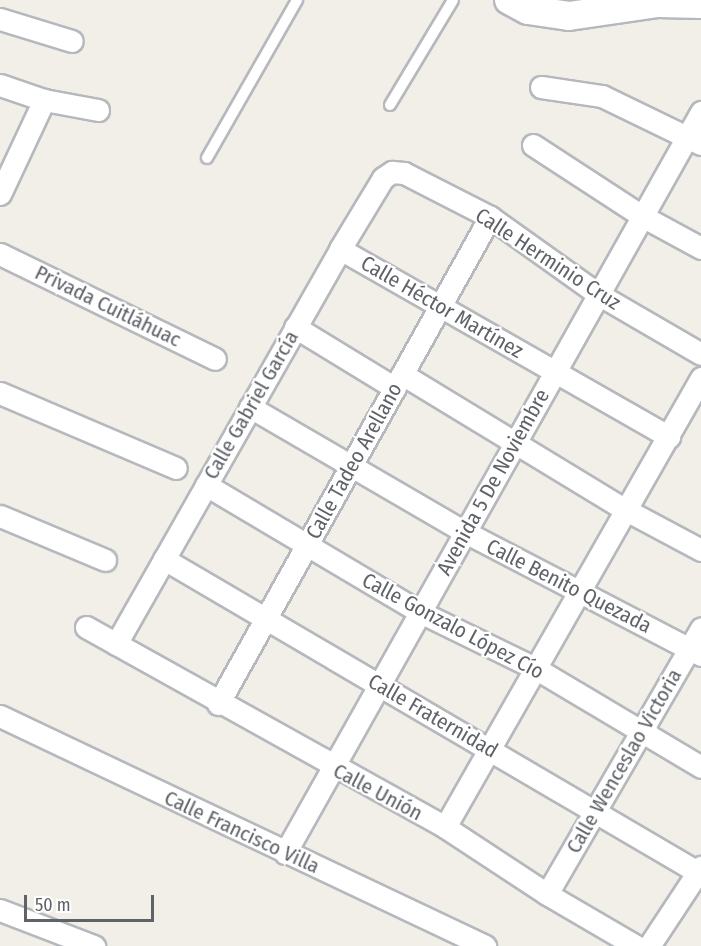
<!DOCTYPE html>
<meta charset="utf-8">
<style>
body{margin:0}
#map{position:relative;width:701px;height:946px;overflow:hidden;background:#f1efe8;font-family:"Fira Sans Condensed",sans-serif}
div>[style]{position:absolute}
.roads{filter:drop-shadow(2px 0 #b5b8bc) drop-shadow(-2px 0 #b5b8bc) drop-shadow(0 2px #b5b8bc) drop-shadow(0 -2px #b5b8bc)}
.service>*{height:10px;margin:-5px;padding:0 5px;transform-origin:5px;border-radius:5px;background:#fff}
.minor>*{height:21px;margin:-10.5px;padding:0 10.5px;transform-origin:10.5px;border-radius:10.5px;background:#fff}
.secondary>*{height:28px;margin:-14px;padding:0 14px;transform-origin:14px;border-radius:14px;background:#fff}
span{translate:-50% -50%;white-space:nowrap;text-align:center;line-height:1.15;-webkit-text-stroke:4.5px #fff;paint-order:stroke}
.street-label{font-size:21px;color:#5f6368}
.scale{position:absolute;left:24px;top:895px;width:130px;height:27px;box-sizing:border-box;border:3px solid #5f6368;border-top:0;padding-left:8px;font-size:18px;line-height:21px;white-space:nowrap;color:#5f6368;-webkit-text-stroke:4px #fff;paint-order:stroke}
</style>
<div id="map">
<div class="roads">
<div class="service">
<div style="left:390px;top:105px;width:122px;rotate:-59deg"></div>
<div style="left:207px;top:158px;width:182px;rotate:-60.3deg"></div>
</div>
<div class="minor">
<div style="left:0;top:19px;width:75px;rotate:17deg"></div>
<div style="left:0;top:85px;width:46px;rotate:18.8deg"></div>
<div style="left:44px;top:100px;width:55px;rotate:10.5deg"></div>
<div style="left:541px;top:87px;width:62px;rotate:8.4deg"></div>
<div style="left:602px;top:96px;width:110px;rotate:25.9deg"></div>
<div style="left:533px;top:145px;width:130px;rotate:33.1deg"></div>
<div style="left:642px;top:216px;width:67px;rotate:28.5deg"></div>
<div style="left:0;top:194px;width:104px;rotate:-64.9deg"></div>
<div style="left:340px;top:249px;width:379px;rotate:29.7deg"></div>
<div style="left:0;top:254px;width:239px;rotate:26deg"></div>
<div style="left:295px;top:327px;width:117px;rotate:31.4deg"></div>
<div style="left:402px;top:374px;width:262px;rotate:31.3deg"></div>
<div style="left:626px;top:510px;width:85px;rotate:28.1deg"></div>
<div style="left:0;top:393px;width:191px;rotate:23.1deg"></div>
<div style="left:250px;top:407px;width:249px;rotate:30.2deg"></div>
<div style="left:465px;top:532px;width:266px;rotate:27.5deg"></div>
<div style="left:206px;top:485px;width:249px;rotate:30.7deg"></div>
<div style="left:420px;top:612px;width:128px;rotate:26deg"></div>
<div style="left:535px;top:668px;width:193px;rotate:30.8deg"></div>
<div style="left:0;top:516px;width:114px;rotate:22.7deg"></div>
<div style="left:164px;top:559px;width:623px;rotate:30.4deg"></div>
<div style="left:86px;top:627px;width:411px;rotate:29.1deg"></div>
<div style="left:445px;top:827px;width:122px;rotate:33.3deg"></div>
<div style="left:547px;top:894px;width:103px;rotate:30.3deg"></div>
<div style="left:116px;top:644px;width:454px;rotate:-60.4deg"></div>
<div style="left:340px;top:249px;width:83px;rotate:-58.8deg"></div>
<div style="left:383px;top:178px;width:11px;rotate:-34deg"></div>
<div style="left:392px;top:172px;width:12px;rotate:5deg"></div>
<div style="left:404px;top:173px;width:97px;rotate:27.1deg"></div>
<div style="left:490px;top:217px;width:133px;rotate:35.5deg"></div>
<div style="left:598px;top:294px;width:119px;rotate:30.2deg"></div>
<div style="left:218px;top:704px;width:558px;rotate:-60.82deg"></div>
<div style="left:0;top:716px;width:537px;rotate:25.37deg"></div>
<div style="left:445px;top:827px;width:517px;rotate:-60.31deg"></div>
<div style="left:285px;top:853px;width:850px;rotate:-60.69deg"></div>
<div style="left:547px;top:894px;width:307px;rotate:-59.9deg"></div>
<div style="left:0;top:910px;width:101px;rotate:21deg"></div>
<div style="left:649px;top:946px;width:95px;rotate:-56.6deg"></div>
</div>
<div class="secondary">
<div style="left:509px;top:0;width:21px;rotate:28deg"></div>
<div style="left:528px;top:10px;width:41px;rotate:8.3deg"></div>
<div style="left:569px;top:16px;width:90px;rotate:-8.3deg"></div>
<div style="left:658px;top:3px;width:43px;rotate:1.3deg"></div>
</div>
</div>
<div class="street-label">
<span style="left:548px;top:259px;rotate:33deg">Calle Herminio Cruz</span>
<span style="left:108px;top:306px;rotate:26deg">Privada Cuitláhuac</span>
<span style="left:442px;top:307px;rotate:30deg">Calle Héctor Martínez</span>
<span style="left:251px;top:405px;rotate:-60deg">Calle Gabriel García</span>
<span style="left:354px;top:461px;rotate:-61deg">Calle Tadeo Arellano</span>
<span style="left:493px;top:482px;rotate:-61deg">Avenida 5 De Noviembre</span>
<span style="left:569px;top:586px;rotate:27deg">Calle Benito Quezada</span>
<span style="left:453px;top:626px;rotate:28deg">Calle Gonzalo López Cío</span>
<span style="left:433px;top:716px;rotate:30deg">Calle Fraternidad</span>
<span style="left:624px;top:761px;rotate:-60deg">Calle Wenceslao Victoria</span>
<span style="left:378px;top:792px;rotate:28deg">Calle Unión</span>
<span style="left:242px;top:832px;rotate:25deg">Calle Francisco Villa</span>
</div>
<div class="scale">50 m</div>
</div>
